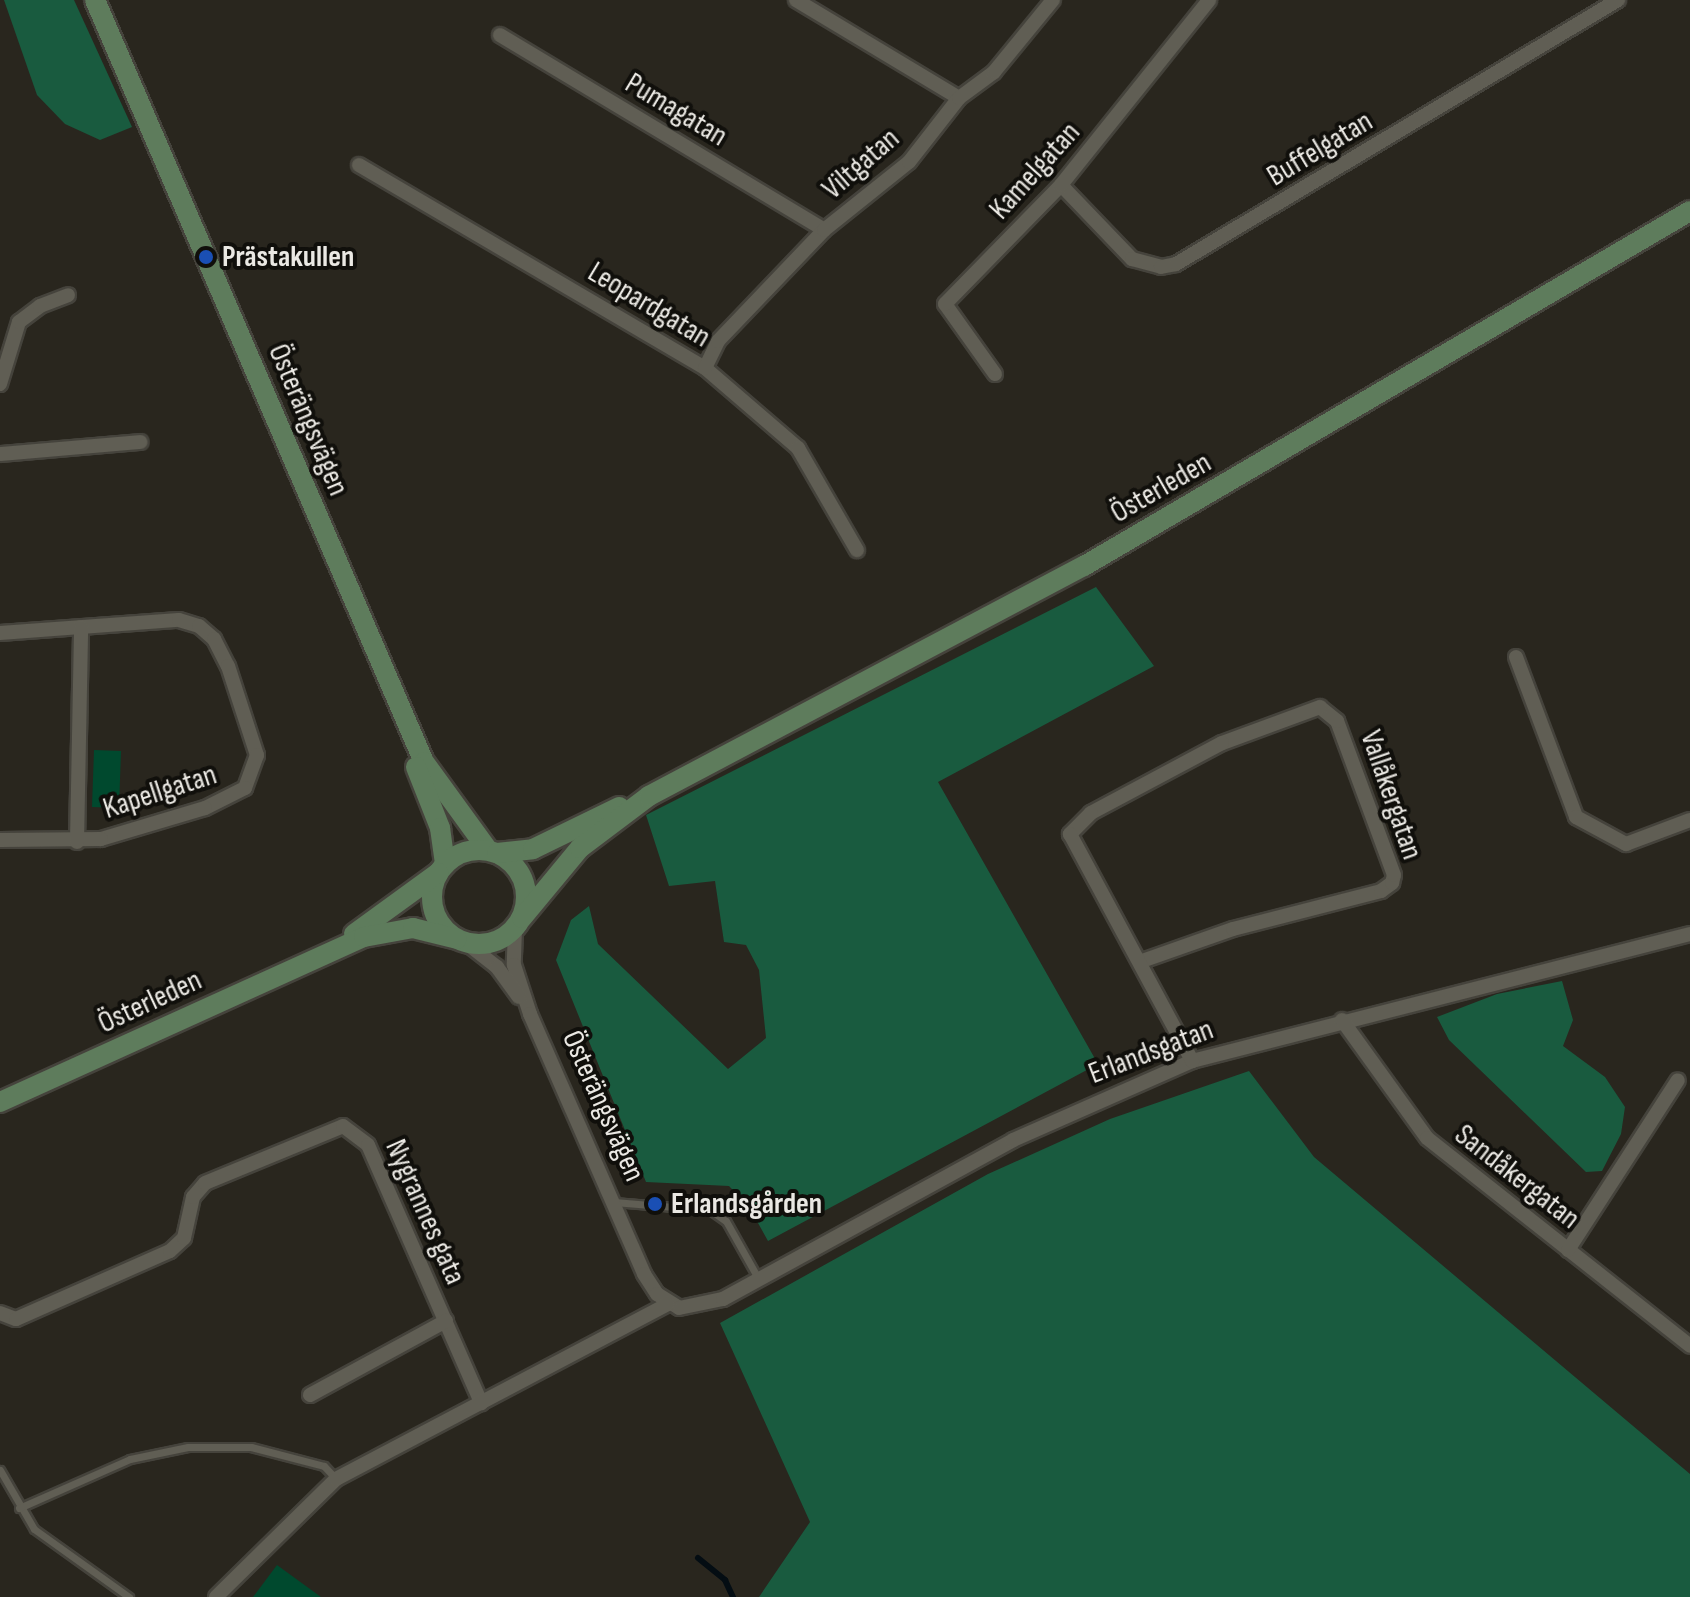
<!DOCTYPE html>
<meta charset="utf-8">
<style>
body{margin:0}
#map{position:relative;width:1690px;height:1597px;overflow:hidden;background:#29261e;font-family:"Sofia Sans Condensed",sans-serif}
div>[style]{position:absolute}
.green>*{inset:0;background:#00492e}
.forest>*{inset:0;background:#195b3f}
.stream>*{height:6px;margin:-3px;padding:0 3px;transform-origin:3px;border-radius:3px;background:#040d13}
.roads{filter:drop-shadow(2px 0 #45433c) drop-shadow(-2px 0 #45433c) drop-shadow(0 2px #45433c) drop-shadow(0 -2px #45433c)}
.lane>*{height:7px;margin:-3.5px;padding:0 3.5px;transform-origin:3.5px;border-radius:3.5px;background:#605e54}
.street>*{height:14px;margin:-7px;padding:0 7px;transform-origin:7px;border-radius:7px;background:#605e54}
.secondary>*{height:20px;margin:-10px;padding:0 10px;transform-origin:10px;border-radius:10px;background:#5e7c5c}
.secondary>.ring{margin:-10px;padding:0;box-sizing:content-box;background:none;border:20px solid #5e7c5c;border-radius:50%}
.dots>*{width:22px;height:22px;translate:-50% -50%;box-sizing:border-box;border:4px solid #100f0b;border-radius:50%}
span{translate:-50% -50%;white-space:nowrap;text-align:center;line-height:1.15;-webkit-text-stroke:8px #100f0b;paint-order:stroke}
.street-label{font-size:30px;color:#eae8e3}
.poi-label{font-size:30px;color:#eae8e3;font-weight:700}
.left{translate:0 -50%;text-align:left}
</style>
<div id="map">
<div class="green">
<div style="clip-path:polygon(94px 750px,121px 751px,119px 808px,92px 807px)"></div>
<div style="clip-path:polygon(277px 1565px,321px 1597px,253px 1597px)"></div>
</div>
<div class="forest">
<div style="clip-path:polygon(4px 0,74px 0,132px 127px,100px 140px,65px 124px,37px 95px)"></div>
<div style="clip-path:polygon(1096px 587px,1154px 666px,938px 782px,1098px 1064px,768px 1241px,749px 1207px,729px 1186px,646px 1182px,556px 960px,571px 920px,589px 906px,598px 944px,728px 1069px,766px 1038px,759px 970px,746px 945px,724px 942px,715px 881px,669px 886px,646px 815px)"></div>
<div style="clip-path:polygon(1562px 981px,1573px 1020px,1563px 1046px,1605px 1077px,1625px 1107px,1621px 1134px,1602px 1171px,1586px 1172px,1449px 1040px,1437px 1017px,1497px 994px)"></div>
<div style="clip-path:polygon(1249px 1071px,1314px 1157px,1690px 1474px,1690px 1597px,759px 1597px,810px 1522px,720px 1323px,988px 1174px,1110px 1119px)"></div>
</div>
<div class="stream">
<div style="left:698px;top:1558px;width:35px;rotate:39deg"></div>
<div style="left:725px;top:1580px;width:19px;rotate:65deg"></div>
</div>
<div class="roads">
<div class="lane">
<div style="left:614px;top:1202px;width:96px;rotate:4.8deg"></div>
<div style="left:710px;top:1210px;width:19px;rotate:35deg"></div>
<div style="left:726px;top:1221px;width:65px;rotate:60.7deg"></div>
<div style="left:0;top:1470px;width:68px;rotate:60deg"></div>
<div style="left:34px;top:1529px;width:117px;rotate:35.6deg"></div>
<div style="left:19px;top:1508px;width:121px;rotate:-23.8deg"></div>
<div style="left:130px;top:1459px;width:59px;rotate:-11.7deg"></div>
<div style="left:188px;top:1447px;width:63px"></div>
<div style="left:251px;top:1447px;width:75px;rotate:14.6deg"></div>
<div style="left:324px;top:1466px;width:18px;rotate:47deg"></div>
</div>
<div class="street">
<div style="left:796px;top:0;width:190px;rotate:31deg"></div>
<div style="left:500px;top:35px;width:378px;rotate:31deg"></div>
<div style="left:359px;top:165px;width:401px;rotate:30.4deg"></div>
<div style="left:705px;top:368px;width:123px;rotate:40.7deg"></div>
<div style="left:798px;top:448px;width:118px;rotate:60deg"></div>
<div style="left:1061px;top:185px;width:103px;rotate:46.2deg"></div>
<div style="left:1132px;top:259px;width:30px;rotate:15deg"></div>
<div style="left:1161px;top:267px;width:15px;rotate:-11deg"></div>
<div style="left:1176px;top:264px;width:515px;rotate:-30.85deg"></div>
<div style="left:705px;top:368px;width:30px;rotate:-64deg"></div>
<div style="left:718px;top:341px;width:153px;rotate:-46.3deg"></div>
<div style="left:824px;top:230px;width:109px;rotate:-38.7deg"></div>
<div style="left:909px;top:162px;width:81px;rotate:-52deg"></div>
<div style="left:959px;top:98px;width:44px;rotate:-36.6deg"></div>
<div style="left:994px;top:72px;width:93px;rotate:-50.7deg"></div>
<div style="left:995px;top:374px;width:86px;rotate:-125.5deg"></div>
<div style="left:945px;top:304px;width:166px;rotate:-45.7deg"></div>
<div style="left:1061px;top:185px;width:237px;rotate:-51.3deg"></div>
<div style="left:0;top:384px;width:65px;rotate:-73deg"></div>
<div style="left:19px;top:322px;width:26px;rotate:-37deg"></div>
<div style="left:40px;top:306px;width:30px;rotate:-21deg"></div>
<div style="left:0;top:454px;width:141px;rotate:-4.9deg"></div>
<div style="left:0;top:633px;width:179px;rotate:-4.2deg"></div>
<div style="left:179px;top:620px;width:21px;rotate:17deg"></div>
<div style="left:199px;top:626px;width:20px;rotate:41deg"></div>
<div style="left:214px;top:639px;width:30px;rotate:63deg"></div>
<div style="left:228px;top:666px;width:94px;rotate:72deg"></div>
<div style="left:257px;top:755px;width:35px;rotate:110deg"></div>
<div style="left:245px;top:788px;width:45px;rotate:153.4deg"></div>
<div style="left:205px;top:808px;width:109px;rotate:163.4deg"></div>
<div style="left:101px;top:839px;width:101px;rotate:179.4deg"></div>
<div style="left:1516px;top:657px;width:171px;rotate:69.4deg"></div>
<div style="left:1576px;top:817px;width:57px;rotate:28.4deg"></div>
<div style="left:1626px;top:844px;width:68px;rotate:-20.6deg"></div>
<div style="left:77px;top:842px;width:215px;rotate:-88.9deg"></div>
<div style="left:515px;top:928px;width:37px;rotate:92deg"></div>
<div style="left:514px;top:965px;width:52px;rotate:71.9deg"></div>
<div style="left:530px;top:1014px;width:284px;rotate:66.3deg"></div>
<div style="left:644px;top:1274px;width:24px;rotate:57deg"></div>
<div style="left:657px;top:1294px;width:26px;rotate:32deg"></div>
<div style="left:679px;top:1308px;width:45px;rotate:-11.6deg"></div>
<div style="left:723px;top:1299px;width:331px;rotate:-28.7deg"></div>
<div style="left:1013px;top:1140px;width:196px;rotate:-23.8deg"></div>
<div style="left:1192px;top:1061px;width:514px;rotate:-14.31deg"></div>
<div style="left:465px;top:942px;width:41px;rotate:38deg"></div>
<div style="left:497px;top:967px;width:37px;rotate:54deg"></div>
<div style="left:1142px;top:961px;width:96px;rotate:-19.4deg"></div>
<div style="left:1233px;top:929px;width:153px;rotate:-14.4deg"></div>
<div style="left:1381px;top:891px;width:14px;rotate:-36deg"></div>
<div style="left:1392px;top:883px;width:8px;rotate:-76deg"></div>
<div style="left:1394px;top:875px;width:164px;rotate:-110.3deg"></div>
<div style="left:1337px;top:721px;width:22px;rotate:-141deg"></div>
<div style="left:1320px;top:707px;width:104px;rotate:159.8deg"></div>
<div style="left:1222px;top:743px;width:149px;rotate:151.9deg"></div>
<div style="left:1091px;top:813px;width:30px;rotate:135deg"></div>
<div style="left:1070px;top:834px;width:258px;rotate:61.7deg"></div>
<div style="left:1342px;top:1020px;width:145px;rotate:54.2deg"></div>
<div style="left:1427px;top:1138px;width:335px;rotate:38.3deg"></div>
<div style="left:1568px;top:1250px;width:202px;rotate:-57.1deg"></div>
<div style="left:0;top:1313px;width:17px;rotate:21deg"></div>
<div style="left:16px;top:1319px;width:168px;rotate:-23.8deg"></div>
<div style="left:170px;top:1251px;width:19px;rotate:-43deg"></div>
<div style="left:184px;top:1238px;width:42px;rotate:-77.6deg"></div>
<div style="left:193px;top:1197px;width:18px;rotate:-49deg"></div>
<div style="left:205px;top:1183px;width:149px;rotate:-22.4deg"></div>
<div style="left:343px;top:1126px;width:31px;rotate:37deg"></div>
<div style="left:368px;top:1145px;width:282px;rotate:66.3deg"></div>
<div style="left:310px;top:1395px;width:155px;rotate:-28.6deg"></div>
<div style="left:216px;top:1597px;width:168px;rotate:-44.5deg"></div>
<div style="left:336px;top:1479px;width:375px;rotate:-27.8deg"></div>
</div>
<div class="secondary">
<div style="left:95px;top:0;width:830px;rotate:66.65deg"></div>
<div style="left:424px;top:762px;width:109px;rotate:54deg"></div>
<div style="left:416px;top:767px;width:66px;rotate:68.5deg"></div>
<div style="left:440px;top:828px;width:37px;rotate:82deg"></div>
<div class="ring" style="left:432px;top:850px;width:74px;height:74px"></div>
<div style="left:497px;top:853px;width:36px;rotate:-6deg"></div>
<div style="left:533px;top:849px;width:96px;rotate:-26deg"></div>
<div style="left:522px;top:918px;width:91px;rotate:-50.4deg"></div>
<div style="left:580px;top:848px;width:86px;rotate:-37deg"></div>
<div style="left:649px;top:796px;width:492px;rotate:-27.9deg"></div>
<div style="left:1084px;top:566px;width:702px;rotate:-30.36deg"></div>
<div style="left:354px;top:934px;width:104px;rotate:-36deg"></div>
<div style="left:0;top:1102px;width:400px;rotate:-24.4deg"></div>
<div style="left:364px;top:937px;width:50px;rotate:-10.4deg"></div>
<div style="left:413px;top:928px;width:45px;rotate:14deg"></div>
</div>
</div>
<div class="dots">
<div style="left:206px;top:257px;background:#1a4fb4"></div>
<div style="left:655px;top:1204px;background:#1a4fb4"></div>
</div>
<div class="street-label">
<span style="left:676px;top:110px;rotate:31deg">Pumagatan</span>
<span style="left:1320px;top:149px;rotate:-31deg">Buffelgatan</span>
<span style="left:861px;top:164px;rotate:-41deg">Viltgatan</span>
<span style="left:1035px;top:171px;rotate:-48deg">Kamelgatan</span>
<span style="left:649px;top:305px;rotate:31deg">Leopardgatan</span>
<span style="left:308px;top:420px;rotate:67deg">Österängsvägen</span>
<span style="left:1161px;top:488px;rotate:-30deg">Österleden</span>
<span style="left:160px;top:792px;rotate:-18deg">Kapellgatan</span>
<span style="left:1391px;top:795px;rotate:71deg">Vallåkergatan</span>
<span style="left:150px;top:1002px;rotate:-25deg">Österleden</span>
<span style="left:1151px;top:1052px;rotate:-21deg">Erlandsgatan</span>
<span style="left:603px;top:1106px;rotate:66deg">Österängsvägen</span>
<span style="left:1517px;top:1177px;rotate:38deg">Sandåkergatan</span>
<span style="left:425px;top:1212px;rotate:66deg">Nygrannes gata</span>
</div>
<div class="poi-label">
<span class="left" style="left:222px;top:257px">Prästakullen</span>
<span class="left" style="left:671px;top:1204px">Erlandsgården</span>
</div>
</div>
